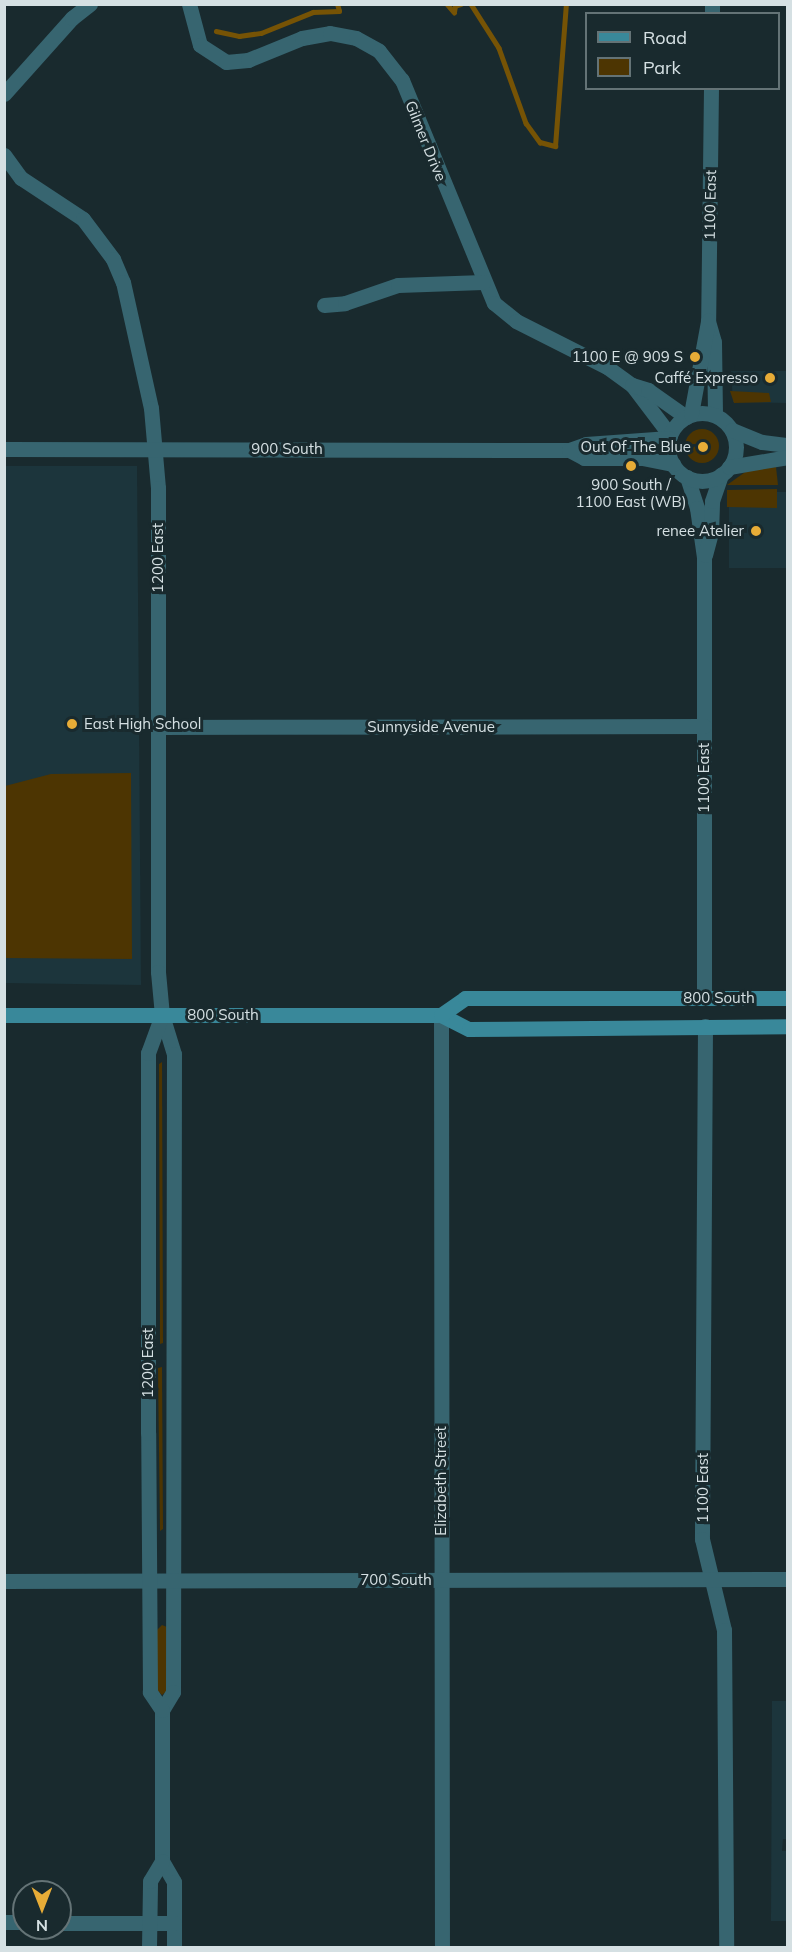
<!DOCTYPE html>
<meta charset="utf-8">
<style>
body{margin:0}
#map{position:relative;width:792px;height:1952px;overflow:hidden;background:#192a2e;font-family:Mulish,sans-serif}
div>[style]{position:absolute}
.built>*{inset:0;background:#1c353c}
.green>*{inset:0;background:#4d3502}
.round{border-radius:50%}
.stream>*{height:4.5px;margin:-2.25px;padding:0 2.25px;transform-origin:2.25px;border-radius:2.25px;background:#765305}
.minor>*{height:15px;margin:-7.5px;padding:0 7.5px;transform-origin:7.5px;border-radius:7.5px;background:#376570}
.tertiary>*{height:15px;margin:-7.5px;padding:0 7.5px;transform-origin:7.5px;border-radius:7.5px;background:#376570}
.tertiary>.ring{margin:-7.5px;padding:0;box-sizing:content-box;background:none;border:15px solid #376570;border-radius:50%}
.secondary>*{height:15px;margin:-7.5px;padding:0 7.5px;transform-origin:7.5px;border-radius:7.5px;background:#39889a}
.dots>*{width:16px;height:16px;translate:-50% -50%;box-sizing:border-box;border:3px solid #192a2e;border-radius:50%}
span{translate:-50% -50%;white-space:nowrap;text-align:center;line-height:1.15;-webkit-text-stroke:6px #192a2e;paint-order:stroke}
.street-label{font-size:15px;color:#d5e0e3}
.poi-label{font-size:15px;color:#d5e0e3}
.right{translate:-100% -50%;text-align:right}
.left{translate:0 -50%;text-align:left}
.frame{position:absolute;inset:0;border:6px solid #d5e0e3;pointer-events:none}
.legend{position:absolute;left:585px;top:12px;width:195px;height:78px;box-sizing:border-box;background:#192a2e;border:2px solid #647376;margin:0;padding:8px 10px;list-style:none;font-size:18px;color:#d5e0e3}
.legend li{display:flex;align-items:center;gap:12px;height:30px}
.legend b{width:30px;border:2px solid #647376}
.north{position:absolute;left:12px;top:1880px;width:60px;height:60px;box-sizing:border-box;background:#192a2e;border:2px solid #647376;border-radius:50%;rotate:180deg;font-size:16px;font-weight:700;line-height:24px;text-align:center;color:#d5e0e3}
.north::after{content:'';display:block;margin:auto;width:21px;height:27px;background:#e7ac37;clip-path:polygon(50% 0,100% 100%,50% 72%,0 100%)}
</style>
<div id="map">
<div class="built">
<div style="clip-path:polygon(731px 371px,787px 371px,787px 403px,733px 402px)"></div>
<div style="clip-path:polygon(5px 466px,137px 466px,141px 985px,5px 983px)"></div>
<div style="clip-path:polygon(729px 492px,787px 492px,787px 568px,729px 568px)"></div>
<div style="clip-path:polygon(772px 1701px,787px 1701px,788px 1839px,783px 1839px,782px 1851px,787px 1851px,787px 1921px,771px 1921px)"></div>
</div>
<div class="green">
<div style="clip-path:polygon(730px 391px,769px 393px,771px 402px,734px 403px)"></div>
<div class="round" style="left:685px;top:429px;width:34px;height:34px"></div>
<div style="clip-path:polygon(776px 467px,778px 485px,727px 485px,748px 470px)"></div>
<div style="clip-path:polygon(777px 489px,777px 508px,727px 507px,727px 490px)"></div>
<div style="clip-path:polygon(131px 773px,132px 959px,5px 958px,5px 786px,51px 774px)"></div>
<div style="clip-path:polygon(162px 1062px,163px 1343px,160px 1344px,159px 1064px)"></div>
<div style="clip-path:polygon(162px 1367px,163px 1529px,160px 1531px,158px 1368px)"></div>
<div style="clip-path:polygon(162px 1625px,167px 1627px,168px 1690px,162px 1695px,157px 1690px,157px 1630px)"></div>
</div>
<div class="stream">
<div style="left:447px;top:4px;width:11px;rotate:49deg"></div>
<div style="left:454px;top:12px;width:6px;rotate:-81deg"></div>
<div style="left:455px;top:6px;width:6px;rotate:-18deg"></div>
<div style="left:471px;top:4px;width:52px;rotate:57.5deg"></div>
<div style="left:499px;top:48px;width:80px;rotate:70.2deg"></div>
<div style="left:526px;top:123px;width:24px;rotate:54deg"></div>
<div style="left:540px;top:142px;width:16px;rotate:15deg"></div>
<div style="left:555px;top:146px;width:142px;rotate:-85.6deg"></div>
<div style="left:216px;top:31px;width:24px;rotate:12deg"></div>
<div style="left:239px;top:36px;width:22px;rotate:-8deg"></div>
<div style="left:261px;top:33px;width:56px;rotate:-22deg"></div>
<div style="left:313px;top:12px;width:26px;rotate:-2deg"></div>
<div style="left:339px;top:11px;width:7px;rotate:-106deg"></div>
</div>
<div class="minor">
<div style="left:189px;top:4px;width:42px;rotate:75deg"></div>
<div style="left:200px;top:45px;width:31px;rotate:33deg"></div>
<div style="left:226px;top:62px;width:22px;rotate:-5deg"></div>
<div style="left:248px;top:60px;width:58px;rotate:-22.2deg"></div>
<div style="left:302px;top:38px;width:28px;rotate:-10deg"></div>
<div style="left:330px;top:33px;width:26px;rotate:11deg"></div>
<div style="left:356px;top:38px;width:26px;rotate:29deg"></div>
<div style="left:379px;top:51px;width:37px;rotate:52deg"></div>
<div style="left:402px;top:80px;width:241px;rotate:67.6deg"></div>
<div style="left:494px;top:303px;width:28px;rotate:39deg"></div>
<div style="left:516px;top:321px;width:102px;rotate:26.8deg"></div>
<div style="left:607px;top:367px;width:31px;rotate:36deg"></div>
<div style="left:632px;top:385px;width:63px;rotate:52.8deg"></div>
<div style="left:4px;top:94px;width:102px;rotate:-48.2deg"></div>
<div style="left:72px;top:18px;width:23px;rotate:-38deg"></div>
<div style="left:4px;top:155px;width:29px;rotate:54deg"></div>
<div style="left:21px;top:178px;width:74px;rotate:33.5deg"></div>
<div style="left:83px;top:219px;width:50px;rotate:53.1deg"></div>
<div style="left:113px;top:259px;width:25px;rotate:67deg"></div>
<div style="left:123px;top:282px;width:129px;rotate:77.5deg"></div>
<div style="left:151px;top:408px;width:80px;rotate:85deg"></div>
<div style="left:158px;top:488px;width:484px;rotate:90deg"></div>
<div style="left:158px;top:972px;width:43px;rotate:84.7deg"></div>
<div style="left:162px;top:1015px;width:41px;rotate:72.9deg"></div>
<div style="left:174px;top:1054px;width:638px;rotate:90.09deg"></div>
<div style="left:173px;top:1692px;width:21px;rotate:121deg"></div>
<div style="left:162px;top:1710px;width:151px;rotate:90deg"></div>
<div style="left:162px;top:1861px;width:24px;rotate:60deg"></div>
<div style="left:174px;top:1882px;width:66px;rotate:90deg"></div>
<div style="left:324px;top:305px;width:21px;rotate:-5deg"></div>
<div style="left:345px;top:303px;width:56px;rotate:-18.8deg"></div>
<div style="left:398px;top:285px;width:85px;rotate:-2deg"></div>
<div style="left:632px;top:385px;width:17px;rotate:17deg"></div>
<div style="left:648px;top:390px;width:47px;rotate:35.4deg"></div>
<div style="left:687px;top:477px;width:33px;rotate:72deg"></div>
<div style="left:697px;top:508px;width:49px;rotate:81.9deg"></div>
<div style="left:704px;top:557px;width:441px;rotate:90deg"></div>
<div style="left:705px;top:555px;width:23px;rotate:-75deg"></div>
<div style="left:711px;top:533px;width:32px;rotate:-88deg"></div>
<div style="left:712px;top:501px;width:28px;rotate:-71deg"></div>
<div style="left:158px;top:727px;width:546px;rotate:-0.1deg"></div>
<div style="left:441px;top:1015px;width:933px;rotate:89.94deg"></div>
<div style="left:705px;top:1026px;width:513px;rotate:90.34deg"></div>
<div style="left:702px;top:1539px;width:94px;rotate:76.4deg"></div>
<div style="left:724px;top:1630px;width:318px;rotate:89.6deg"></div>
<div style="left:4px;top:1581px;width:784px;rotate:-0.15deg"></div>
<div style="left:162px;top:1710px;width:22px;rotate:-124deg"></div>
<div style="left:150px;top:1692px;width:259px;rotate:-90.4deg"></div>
<div style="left:148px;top:1433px;width:380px;rotate:-90deg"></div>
<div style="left:148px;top:1053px;width:40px;rotate:-69.8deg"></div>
<div style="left:4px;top:1922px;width:20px"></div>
<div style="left:60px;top:1923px;width:114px"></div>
<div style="left:149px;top:1948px;width:67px;rotate:-89.1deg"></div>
<div style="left:150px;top:1881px;width:23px;rotate:-59deg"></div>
</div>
<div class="tertiary">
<div style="left:712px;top:14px;width:10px;rotate:-90deg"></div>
<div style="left:711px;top:88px;width:233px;rotate:90.7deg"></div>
<div style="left:708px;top:321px;width:22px;rotate:74deg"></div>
<div style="left:714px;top:342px;width:73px;rotate:89.2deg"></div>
<div class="ring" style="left:668px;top:413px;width:53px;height:53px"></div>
<div style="left:691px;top:414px;width:95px;rotate:-79.6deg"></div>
<div style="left:732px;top:430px;width:32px;rotate:22deg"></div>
<div style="left:762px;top:442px;width:26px;rotate:7deg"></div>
<div style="left:4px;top:449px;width:565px;rotate:0.1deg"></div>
<div style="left:569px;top:450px;width:18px;rotate:-19deg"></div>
<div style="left:586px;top:444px;width:83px;rotate:-4.1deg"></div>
<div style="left:569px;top:450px;width:17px;rotate:28deg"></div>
<div style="left:584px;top:458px;width:58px"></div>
<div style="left:642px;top:458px;width:32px;rotate:11deg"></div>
<div style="left:729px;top:467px;width:60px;rotate:-9.6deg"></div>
</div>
<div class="secondary">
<div style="left:4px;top:1015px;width:437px"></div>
<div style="left:441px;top:1015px;width:31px;rotate:27deg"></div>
<div style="left:469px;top:1029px;width:319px;rotate:-0.5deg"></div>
<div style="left:441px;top:1015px;width:29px;rotate:-35deg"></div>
<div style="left:465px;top:998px;width:323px"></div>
</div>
<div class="dots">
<div style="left:695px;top:357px;background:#e7ac37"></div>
<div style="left:770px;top:378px;background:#e7ac37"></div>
<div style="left:703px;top:447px;background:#e7ac37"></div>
<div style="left:631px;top:466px;background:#e7ac37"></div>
<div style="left:756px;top:531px;background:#e7ac37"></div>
<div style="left:72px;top:724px;background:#e7ac37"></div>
</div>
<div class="street-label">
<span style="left:426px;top:141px;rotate:68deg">Gilmer Drive</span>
<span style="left:710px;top:205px;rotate:-89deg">1100 East</span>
<span style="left:287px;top:449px">900 South</span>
<span style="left:158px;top:558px;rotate:-90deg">1200 East</span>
<span style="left:431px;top:727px">Sunnyside Avenue</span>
<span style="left:704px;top:778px;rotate:-90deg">1100 East</span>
<span style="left:719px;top:998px">800 South</span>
<span style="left:223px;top:1015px">800 South</span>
<span style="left:148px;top:1363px;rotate:-90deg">1200 East</span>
<span style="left:441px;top:1481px;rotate:-90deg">Elizabeth Street</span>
<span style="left:703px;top:1488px;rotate:-90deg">1100 East</span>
<span style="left:396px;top:1580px">700 South</span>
</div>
<div class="poi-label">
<span class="right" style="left:683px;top:357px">1100 E @ 909 S</span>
<span class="right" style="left:758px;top:378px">Caffé Expresso</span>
<span class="right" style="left:691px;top:447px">Out Of The Blue</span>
<span style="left:631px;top:493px">900 South /<br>1100 East (WB)</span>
<span class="right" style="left:744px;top:531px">renee Atelier</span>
<span class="left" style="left:84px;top:724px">East High School</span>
</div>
<div class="frame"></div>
<ul class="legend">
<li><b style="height:8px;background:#39889a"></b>Road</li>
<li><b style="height:16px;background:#4d3502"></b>Park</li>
</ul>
<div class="north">N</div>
</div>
